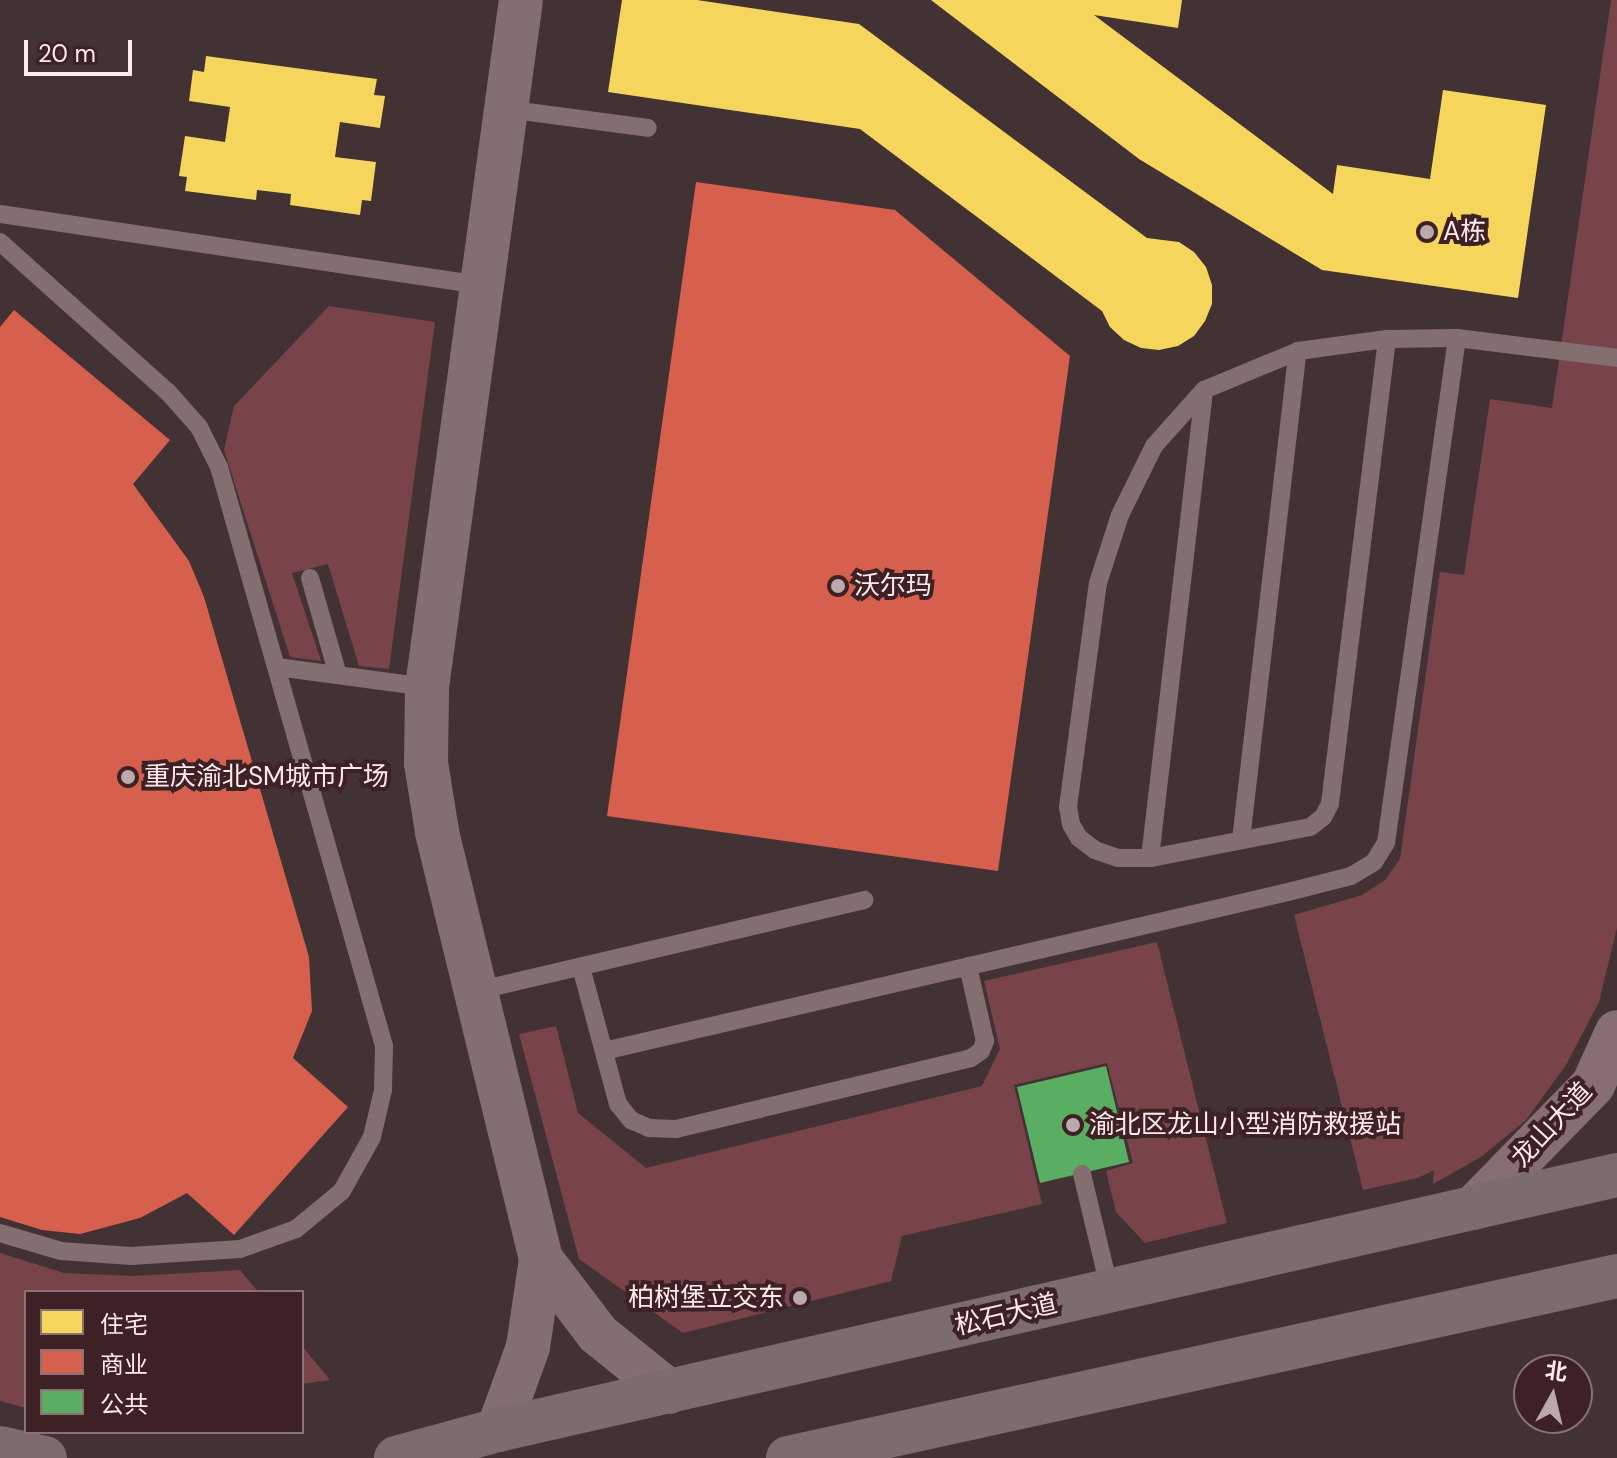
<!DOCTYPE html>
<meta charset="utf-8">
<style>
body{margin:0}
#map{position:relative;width:1617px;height:1458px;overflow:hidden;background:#423234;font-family:"DM Sans","Noto Sans SC",sans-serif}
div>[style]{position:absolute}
.green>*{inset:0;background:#79434a}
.homes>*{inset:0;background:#f6d55c}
.shops>*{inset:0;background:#d6604d}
.public>*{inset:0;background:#5aae61}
.service>*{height:18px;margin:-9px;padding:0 9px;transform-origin:9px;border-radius:9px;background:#836e70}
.tertiary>*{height:44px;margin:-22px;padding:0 22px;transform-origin:22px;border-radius:22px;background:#836e70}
.secondary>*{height:44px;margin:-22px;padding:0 22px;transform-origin:22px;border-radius:22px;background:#866e71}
.trunk>*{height:44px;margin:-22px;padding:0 22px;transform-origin:22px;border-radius:22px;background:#7c6c6e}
.dots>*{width:22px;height:22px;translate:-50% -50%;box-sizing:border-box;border:4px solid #3e2124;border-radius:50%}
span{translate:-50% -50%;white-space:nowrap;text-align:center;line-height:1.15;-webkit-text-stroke:8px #3e2124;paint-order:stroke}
.poi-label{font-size:26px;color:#fee9eb}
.left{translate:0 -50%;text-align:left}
.right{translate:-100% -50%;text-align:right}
.street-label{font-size:26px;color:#fee9eb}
.legend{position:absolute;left:24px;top:1290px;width:280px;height:144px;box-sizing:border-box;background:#3e2124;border:2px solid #8b7174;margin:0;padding:10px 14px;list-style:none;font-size:24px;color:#fee9eb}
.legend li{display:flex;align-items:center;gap:16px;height:40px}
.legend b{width:40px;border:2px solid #8b7174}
.north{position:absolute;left:1513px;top:1354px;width:80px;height:80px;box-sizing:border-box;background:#3e2124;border:2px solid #8b7174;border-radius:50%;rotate:8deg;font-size:22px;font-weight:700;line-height:32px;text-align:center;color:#fee9eb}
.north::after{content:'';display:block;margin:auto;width:28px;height:36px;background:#bca9ab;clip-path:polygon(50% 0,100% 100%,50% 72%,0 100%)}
.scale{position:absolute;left:24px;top:40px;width:108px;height:36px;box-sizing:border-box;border:4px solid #fee9eb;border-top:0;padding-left:10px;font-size:24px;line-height:28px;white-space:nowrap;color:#fee9eb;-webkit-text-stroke:6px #3e2124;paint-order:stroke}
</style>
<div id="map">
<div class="green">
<div style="clip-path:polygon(1611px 0,1617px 0,1617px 928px,1599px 1002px,1566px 1065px,1526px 1120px,1481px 1157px,1433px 1184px,1434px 1170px,1418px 1178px,1363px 1190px,1294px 915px,1362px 895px,1385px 880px,1400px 859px,1440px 572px,1464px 575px,1490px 399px,1552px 408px)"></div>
<div style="clip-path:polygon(329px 306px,435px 322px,389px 669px,359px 666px,328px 564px,292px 573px,321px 661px,290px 657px,224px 450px,234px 406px)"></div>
<div style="clip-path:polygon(1157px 942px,1227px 1223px,1145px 1243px,1116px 1212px,1106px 1171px,1133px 1163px,1107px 1063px,1014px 1085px,1042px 1204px,902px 1236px,891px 1281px,683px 1333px,579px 1259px,519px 1034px,556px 1026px,578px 1113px,646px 1168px,982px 1086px,1000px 1049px,984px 981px)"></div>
<div style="clip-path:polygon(0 1253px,64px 1273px,133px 1276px,240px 1270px,258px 1292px,26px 1292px,26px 1408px,0 1401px)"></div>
<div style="clip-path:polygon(302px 1346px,330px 1380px,302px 1384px)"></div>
</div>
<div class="homes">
<div style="clip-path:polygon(622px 0,697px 0,859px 24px,1147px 238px,1179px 242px,1194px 252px,1206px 267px,1212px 285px,1212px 304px,1205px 321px,1194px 336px,1178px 346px,1159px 350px,1141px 348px,1124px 340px,1110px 327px,1102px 311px,860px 129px,608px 92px)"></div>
<div style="clip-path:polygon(931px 0,1182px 0,1178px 28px,1094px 15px,1333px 194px,1337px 165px,1430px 179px,1443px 90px,1546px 105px,1518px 298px,1322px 270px,1139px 159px)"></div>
<div style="clip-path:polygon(206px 56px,377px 79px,374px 95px,385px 96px,380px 128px,340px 122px,335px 157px,376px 162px,371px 201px,362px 200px,360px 215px,290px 205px,291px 194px,257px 190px,256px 200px,185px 191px,187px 177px,179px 176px,185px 136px,225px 142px,230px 107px,189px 101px,193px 70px,204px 72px)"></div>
</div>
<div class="shops">
<div style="clip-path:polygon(696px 182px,895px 210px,1070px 356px,998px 871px,607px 816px)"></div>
<div style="clip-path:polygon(14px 310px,170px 440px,133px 484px,189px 561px,204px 597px,309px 957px,312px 1011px,293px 1058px,348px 1107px,234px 1235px,187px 1193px,140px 1218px,80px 1234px,42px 1230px,0 1217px,0 327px)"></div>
</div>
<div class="public">
<div style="clip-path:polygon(1106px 1066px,1129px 1162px,1040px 1183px,1017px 1087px)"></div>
</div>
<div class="service">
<div style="left:506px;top:109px;width:143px;rotate:7.6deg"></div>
<div style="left:0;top:214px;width:486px;rotate:8.4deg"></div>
<div style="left:0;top:242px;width:225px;rotate:41.8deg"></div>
<div style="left:168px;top:392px;width:47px;rotate:48.5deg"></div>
<div style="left:199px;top:427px;width:45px;rotate:63.4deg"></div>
<div style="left:219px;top:467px;width:602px;rotate:74.09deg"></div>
<div style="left:384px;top:1046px;width:44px;rotate:91.3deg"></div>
<div style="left:383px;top:1090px;width:48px;rotate:103.2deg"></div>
<div style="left:372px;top:1137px;width:62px;rotate:119.1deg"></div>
<div style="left:342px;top:1191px;width:60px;rotate:140.4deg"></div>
<div style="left:296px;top:1229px;width:59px;rotate:160.3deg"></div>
<div style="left:240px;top:1249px;width:109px;rotate:176.3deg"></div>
<div style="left:131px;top:1256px;width:70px;rotate:-175.9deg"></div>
<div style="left:61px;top:1251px;width:64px;rotate:-163.6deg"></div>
<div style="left:1387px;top:339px;width:468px;rotate:97deg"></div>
<div style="left:1330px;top:804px;width:15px;rotate:118deg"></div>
<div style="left:1323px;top:817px;width:16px;rotate:142deg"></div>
<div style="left:1310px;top:827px;width:163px;rotate:169deg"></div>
<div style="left:1150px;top:858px;width:32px;rotate:180deg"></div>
<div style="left:1118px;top:858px;width:24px;rotate:-161deg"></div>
<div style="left:1095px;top:850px;width:20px;rotate:-143deg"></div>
<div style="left:1079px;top:838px;width:16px;rotate:-120deg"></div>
<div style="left:1071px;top:824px;width:17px;rotate:-100deg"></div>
<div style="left:1068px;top:807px;width:226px;rotate:-82.4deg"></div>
<div style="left:1098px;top:583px;width:71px;rotate:-72.1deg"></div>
<div style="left:1120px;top:515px;width:77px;rotate:-63.8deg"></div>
<div style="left:1154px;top:446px;width:75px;rotate:-48.2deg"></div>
<div style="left:1204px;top:390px;width:102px;rotate:-22.5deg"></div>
<div style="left:1298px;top:351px;width:90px;rotate:-7.7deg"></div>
<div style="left:1387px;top:339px;width:70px;rotate:-0.8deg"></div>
<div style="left:1457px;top:338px;width:161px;rotate:7.1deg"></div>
<div style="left:310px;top:578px;width:101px;rotate:73.9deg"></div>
<div style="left:277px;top:667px;width:151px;rotate:7.6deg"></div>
<div style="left:1241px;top:840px;width:492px;rotate:-83.4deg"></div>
<div style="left:1150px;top:858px;width:471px;rotate:-83.4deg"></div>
<div style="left:581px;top:967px;width:142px;rotate:74.9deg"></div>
<div style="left:618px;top:1104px;width:21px;rotate:51deg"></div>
<div style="left:631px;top:1120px;width:20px;rotate:24deg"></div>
<div style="left:649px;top:1128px;width:27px;rotate:2deg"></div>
<div style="left:676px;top:1129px;width:303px;rotate:-13.5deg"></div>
<div style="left:971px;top:1058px;width:12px;rotate:-35deg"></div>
<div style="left:981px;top:1051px;width:11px;rotate:-68deg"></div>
<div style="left:985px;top:1041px;width:77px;rotate:-102.8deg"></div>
<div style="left:476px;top:991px;width:399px;rotate:-13.2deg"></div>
<div style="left:604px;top:1051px;width:702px;rotate:-13.09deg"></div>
<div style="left:1288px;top:892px;width:65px;rotate:-14.3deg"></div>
<div style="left:1351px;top:876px;width:27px;rotate:-31deg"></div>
<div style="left:1374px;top:862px;width:22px;rotate:-58deg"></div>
<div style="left:1386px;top:843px;width:510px;rotate:-82deg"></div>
<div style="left:1082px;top:1174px;width:120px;rotate:76.5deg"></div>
</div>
<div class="tertiary">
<div style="left:541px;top:1259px;width:94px;rotate:52.8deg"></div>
<div style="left:598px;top:1334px;width:92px;rotate:38.9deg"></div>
<div style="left:498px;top:1430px;width:88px;rotate:-70.1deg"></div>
<div style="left:528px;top:1347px;width:89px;rotate:-81.6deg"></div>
<div style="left:541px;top:1259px;width:440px;rotate:-103.7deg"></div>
<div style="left:437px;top:831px;width:69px;rotate:-99.2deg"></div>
<div style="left:426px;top:763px;width:76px;rotate:-89.2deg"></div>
<div style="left:427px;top:687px;width:693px;rotate:-82.21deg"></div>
</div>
<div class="secondary">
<div style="left:1473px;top:1208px;width:172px;rotate:-45.7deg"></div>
<div style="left:1593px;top:1085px;width:58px;rotate:-65.6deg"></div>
</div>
<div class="trunk">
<div style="left:0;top:1448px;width:46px;rotate:12.5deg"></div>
<div style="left:396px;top:1458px;width:106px;rotate:-15.4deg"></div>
<div style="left:498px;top:1430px;width:1148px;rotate:-12.84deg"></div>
<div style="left:788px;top:1458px;width:849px;rotate:-12.38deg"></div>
</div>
<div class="dots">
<div style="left:1427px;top:232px;background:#bca9ab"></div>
<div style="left:838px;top:586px;background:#bca9ab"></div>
<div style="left:128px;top:777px;background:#bca9ab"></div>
<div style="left:1073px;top:1125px;background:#bca9ab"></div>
<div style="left:800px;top:1298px;background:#bca9ab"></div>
</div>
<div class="poi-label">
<span class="left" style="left:1443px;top:232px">A栋</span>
<span class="left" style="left:854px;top:586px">沃尔玛</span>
<span class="left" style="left:144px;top:777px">重庆渝北SM城市广场</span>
<span class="left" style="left:1089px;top:1125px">渝北区龙山小型消防救援站</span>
<span class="right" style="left:784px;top:1298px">柏树堡立交东</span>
</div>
<div class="street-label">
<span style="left:1552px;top:1125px;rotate:-47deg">龙山大道</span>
<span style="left:1006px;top:1315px;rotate:-13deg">松石大道</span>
</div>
<ul class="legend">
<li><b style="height:22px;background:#f6d55c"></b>住宅</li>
<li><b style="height:22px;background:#d6604d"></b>商业</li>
<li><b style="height:22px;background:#5aae61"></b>公共</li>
</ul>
<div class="north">北</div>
<div class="scale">20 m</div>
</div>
